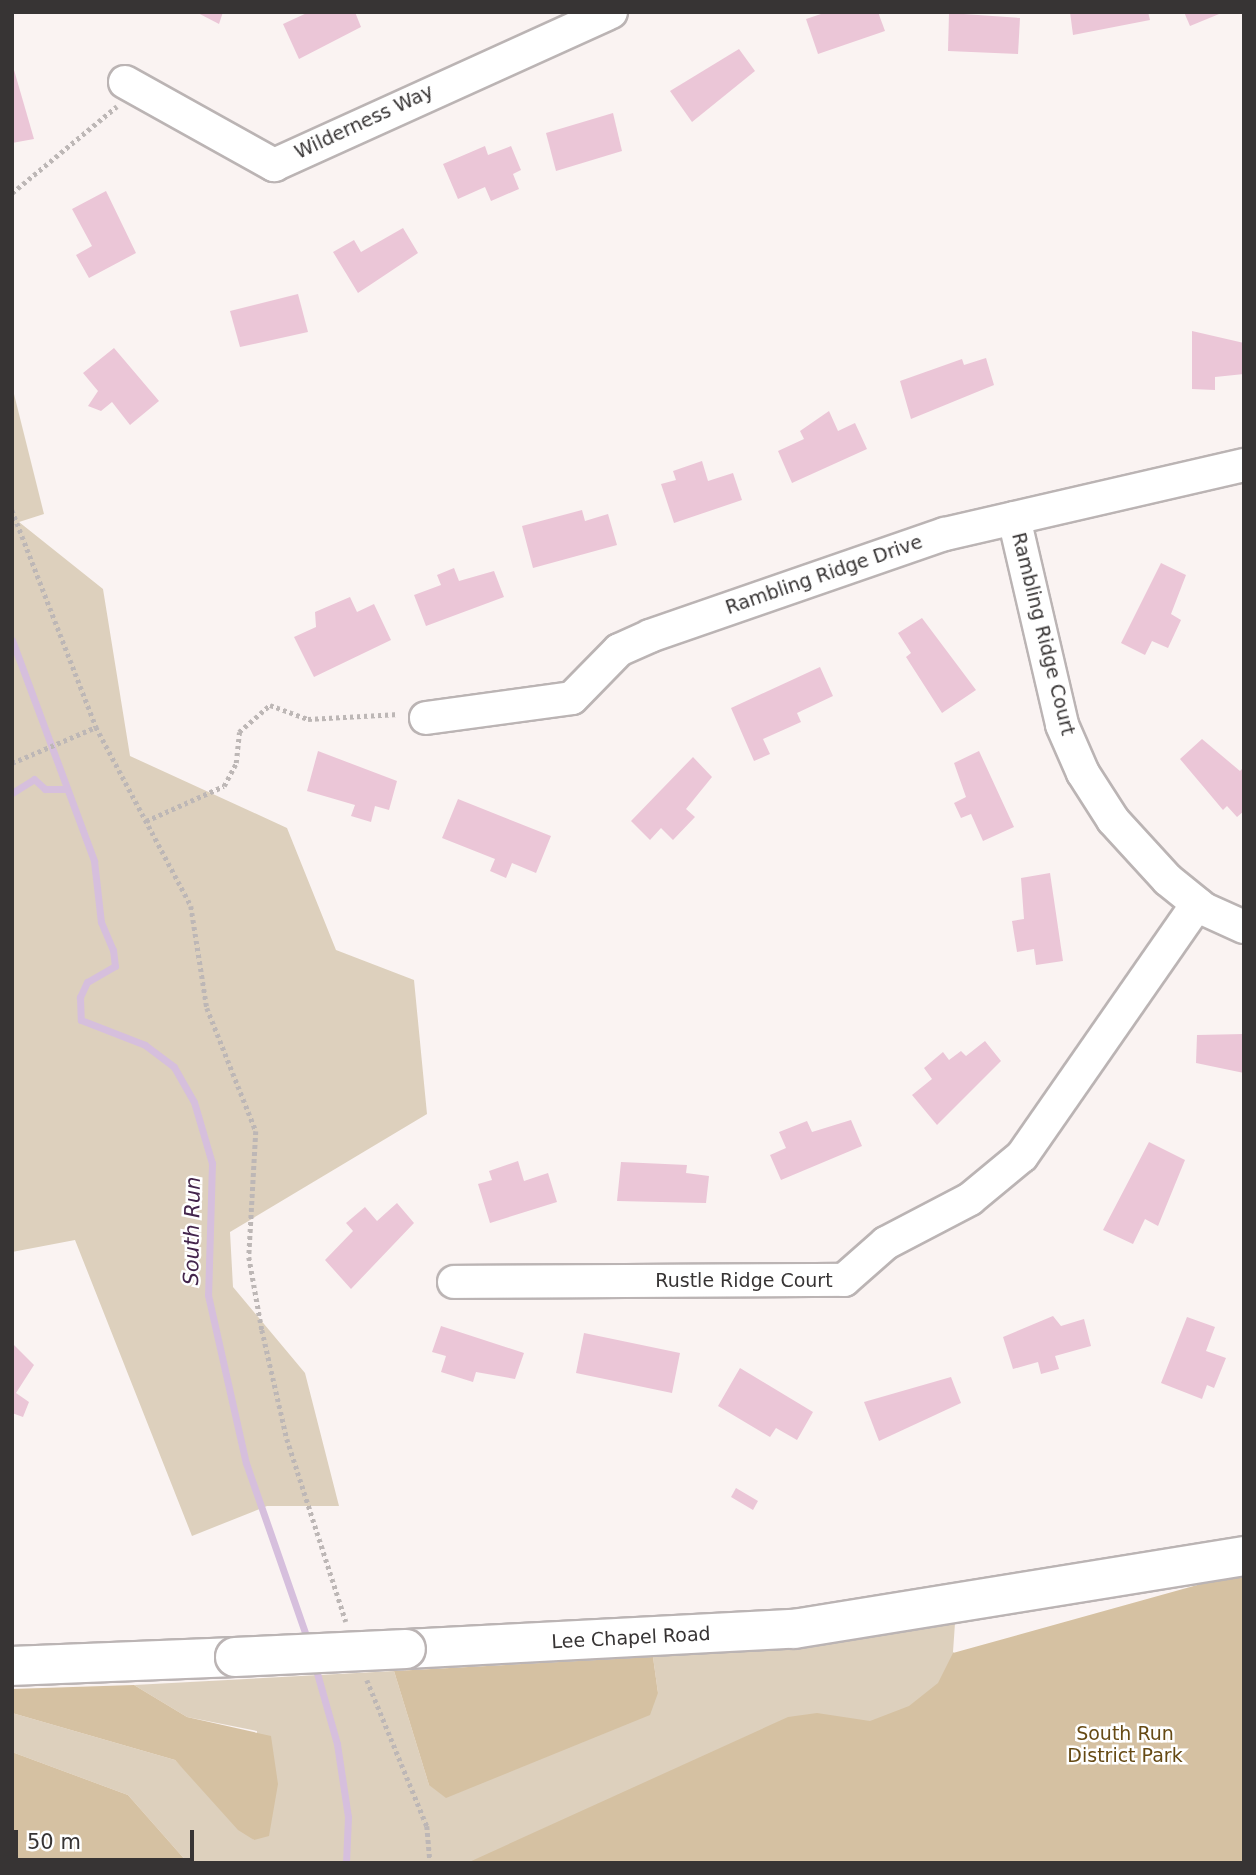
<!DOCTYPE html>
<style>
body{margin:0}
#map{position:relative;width:1256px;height:1875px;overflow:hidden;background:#faf3f2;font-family:"DejaVu Sans",sans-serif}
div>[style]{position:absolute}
.green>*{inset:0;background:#ddd0bd}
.forest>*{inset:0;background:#d5c1a2}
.stream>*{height:7px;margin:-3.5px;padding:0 3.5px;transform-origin:3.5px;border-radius:3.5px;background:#d6bfdd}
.building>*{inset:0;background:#ebc6d7}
.path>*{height:4.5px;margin-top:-2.25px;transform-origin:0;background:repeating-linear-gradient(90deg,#bdb7b6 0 3.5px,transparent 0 7px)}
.roads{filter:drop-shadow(2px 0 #bbb4b4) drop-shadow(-2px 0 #bbb4b4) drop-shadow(0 2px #bbb4b4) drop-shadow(0 -2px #bbb4b4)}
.minor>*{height:32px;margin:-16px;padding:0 16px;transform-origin:16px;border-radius:16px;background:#fff}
.major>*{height:38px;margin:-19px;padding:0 19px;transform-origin:19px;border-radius:19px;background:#fff}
.bridges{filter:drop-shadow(2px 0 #bbb4b4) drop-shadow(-2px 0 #bbb4b4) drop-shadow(0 2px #bbb4b4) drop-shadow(0 -2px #bbb4b4)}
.major-bridge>*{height:38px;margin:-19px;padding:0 19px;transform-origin:19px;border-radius:19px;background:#fff}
span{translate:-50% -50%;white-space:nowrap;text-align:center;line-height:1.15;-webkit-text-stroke:5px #fff;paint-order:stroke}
.street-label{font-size:19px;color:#373434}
.park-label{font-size:19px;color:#664a14}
.water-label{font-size:21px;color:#43244b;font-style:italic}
.frame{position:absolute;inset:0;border:14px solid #373434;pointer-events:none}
.scale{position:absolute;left:14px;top:1830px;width:180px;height:32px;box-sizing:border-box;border:4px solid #373434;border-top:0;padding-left:9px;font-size:21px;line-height:24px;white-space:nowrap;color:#373434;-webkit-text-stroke:5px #fff;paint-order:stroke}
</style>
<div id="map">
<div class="green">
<div style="clip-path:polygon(12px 386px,44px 514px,19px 522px,103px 589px,130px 756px,287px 828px,336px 950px,414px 980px,427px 1114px,230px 1232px,233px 1287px,305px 1373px,339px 1506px,267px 1506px,192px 1536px,75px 1240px,12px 1252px)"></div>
<div style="clip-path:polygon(955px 1623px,953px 1652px,1244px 1863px,188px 1863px,128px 1795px,12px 1752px,12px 1713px,175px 1760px,254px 1840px,257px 1731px,187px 1717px,134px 1685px,394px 1671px,429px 1785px,658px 1693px,653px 1657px)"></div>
</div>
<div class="forest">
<div style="clip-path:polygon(1244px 1572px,1244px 1863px,467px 1863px,788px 1717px,817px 1713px,870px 1721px,909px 1706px,938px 1683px,953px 1653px)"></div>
<div style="clip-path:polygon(653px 1657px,658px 1693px,650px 1715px,446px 1798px,429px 1785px,394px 1671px)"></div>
<div style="clip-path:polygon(134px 1685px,187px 1717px,271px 1736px,278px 1784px,269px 1836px,254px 1840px,238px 1830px,175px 1760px,12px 1713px,12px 1689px)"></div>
<div style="clip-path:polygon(12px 1752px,128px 1795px,188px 1863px,12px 1863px)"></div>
</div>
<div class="stream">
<div style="left:12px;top:640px;width:236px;rotate:69.6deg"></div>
<div style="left:94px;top:861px;width:61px;rotate:83.5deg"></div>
<div style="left:101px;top:922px;width:30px;rotate:67deg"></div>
<div style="left:113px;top:950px;width:16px;rotate:83deg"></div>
<div style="left:115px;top:966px;width:32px;rotate:150deg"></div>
<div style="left:87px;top:982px;width:17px;rotate:115deg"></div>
<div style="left:80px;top:997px;width:23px;rotate:88deg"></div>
<div style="left:81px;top:1020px;width:69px;rotate:21.3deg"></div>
<div style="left:145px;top:1045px;width:36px;rotate:37deg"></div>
<div style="left:174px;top:1067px;width:40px;rotate:60.3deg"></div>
<div style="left:194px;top:1102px;width:64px;rotate:73.6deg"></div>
<div style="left:212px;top:1163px;width:132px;rotate:91.7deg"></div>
<div style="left:208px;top:1295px;width:172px;rotate:77.3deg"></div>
<div style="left:246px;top:1463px;width:188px;rotate:70.8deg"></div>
<div style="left:12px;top:793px;width:26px;rotate:-32deg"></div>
<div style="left:34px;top:779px;width:15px;rotate:42deg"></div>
<div style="left:45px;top:789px;width:22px"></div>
<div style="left:315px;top:1666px;width:81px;rotate:74.2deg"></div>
<div style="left:337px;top:1744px;width:74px;rotate:81.4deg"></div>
<div style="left:348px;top:1817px;width:46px;rotate:92.5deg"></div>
</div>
<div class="building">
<div style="clip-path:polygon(196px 12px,223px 12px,219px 24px)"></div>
<div style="clip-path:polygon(309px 12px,355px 12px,361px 27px,299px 59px,283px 24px)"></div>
<div style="clip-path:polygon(827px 12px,878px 12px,885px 31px,818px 54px,806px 19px)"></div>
<div style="clip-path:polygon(1070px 12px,1148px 12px,1150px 20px,1073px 35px)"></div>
<div style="clip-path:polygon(1184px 12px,1224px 12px,1190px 26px)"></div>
<div style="clip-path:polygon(949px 13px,1020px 18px,1018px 54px,948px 51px)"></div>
<div style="clip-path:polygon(739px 49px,755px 71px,692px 122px,670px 91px)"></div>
<div style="clip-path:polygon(12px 63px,34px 139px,12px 143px)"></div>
<div style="clip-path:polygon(613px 113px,622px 151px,556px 171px,546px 133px)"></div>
<div style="clip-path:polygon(485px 146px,488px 155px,511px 146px,521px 170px,513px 174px,519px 189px,491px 201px,485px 187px,458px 199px,443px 164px)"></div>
<div style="clip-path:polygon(106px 191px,136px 253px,89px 278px,76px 255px,92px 246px,72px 209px)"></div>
<div style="clip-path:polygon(403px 228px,418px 253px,358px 293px,333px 252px,354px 240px,361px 252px)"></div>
<div style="clip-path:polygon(298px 294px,308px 332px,240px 347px,230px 311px)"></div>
<div style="clip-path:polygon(1192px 331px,1244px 343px,1244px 374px,1215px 377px,1215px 390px,1192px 389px)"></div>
<div style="clip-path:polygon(114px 348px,159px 401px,130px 425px,112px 402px,101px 411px,88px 406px,98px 391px,83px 373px)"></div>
<div style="clip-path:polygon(986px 358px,994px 385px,911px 419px,900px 381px,962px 359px,964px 365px)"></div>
<div style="clip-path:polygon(829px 411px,838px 431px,855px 423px,867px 449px,792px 483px,778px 451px,804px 439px,800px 431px)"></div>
<div style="clip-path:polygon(702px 461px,708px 481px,733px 473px,742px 500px,674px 523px,661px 484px,676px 480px,673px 471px)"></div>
<div style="clip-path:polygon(582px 510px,585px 521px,608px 514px,617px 545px,533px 568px,522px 526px)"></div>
<div style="clip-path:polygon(1161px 563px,1186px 575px,1171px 614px,1181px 620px,1168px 648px,1152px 641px,1145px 655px,1121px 643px)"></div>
<div style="clip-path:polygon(454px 568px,459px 581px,494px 571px,504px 597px,426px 626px,414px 595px,441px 585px,437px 575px)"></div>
<div style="clip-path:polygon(350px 597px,357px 612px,374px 604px,391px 640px,314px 677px,294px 637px,316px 627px,315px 612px)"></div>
<div style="clip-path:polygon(922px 618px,976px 690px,942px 713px,906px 657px,911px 653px,898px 633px)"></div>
<div style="clip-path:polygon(820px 667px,833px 696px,797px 713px,801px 722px,763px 739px,770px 754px,754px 761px,731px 708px)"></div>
<div style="clip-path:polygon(1202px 739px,1240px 771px,1244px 767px,1244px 811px,1237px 817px,1227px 806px,1223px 810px,1180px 759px)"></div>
<div style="clip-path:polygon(318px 751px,397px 781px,389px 810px,375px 806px,371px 822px,351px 816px,355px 805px,307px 791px)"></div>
<div style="clip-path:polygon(979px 751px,1014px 827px,983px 841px,971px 814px,961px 818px,954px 803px,966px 797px,954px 763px)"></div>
<div style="clip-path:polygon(693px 757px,712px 777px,686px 809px,695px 817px,673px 840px,661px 828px,650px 840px,631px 821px)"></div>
<div style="clip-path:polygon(458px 799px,551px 836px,536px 873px,512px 863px,506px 878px,490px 871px,495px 859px,442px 838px)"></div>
<div style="clip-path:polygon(1050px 873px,1063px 961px,1036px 965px,1034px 949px,1017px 952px,1012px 921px,1024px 919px,1021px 878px)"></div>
<div style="clip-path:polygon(1244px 1034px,1244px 1073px,1196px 1063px,1197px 1035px)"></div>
<div style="clip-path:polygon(985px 1041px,1001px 1061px,937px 1125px,912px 1095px,932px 1079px,924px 1068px,943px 1052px,949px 1060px,961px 1051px,966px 1056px)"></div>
<div style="clip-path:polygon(851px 1120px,862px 1146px,781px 1180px,770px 1155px,786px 1148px,779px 1132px,807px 1121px,812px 1132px)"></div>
<div style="clip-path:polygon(1149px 1142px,1185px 1160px,1158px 1226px,1145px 1219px,1133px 1244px,1103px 1230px)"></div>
<div style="clip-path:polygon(518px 1161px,524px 1181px,548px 1173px,557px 1202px,490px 1223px,478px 1184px,492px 1180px,489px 1171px)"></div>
<div style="clip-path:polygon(621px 1162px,687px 1165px,686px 1173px,709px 1176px,706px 1203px,617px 1201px)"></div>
<div style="clip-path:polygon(397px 1203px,414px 1223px,351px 1289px,325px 1260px,353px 1231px,346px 1223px,365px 1207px,377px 1221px)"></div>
<div style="clip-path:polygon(1053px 1316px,1061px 1326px,1084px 1319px,1091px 1346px,1055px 1356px,1059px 1369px,1041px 1374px,1038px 1362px,1013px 1369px,1003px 1337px)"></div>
<div style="clip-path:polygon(1187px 1317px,1215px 1327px,1206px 1351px,1226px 1358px,1214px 1388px,1207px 1385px,1202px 1399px,1161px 1383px)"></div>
<div style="clip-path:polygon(441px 1326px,524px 1353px,515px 1379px,476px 1372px,473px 1382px,441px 1372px,446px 1356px,432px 1352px)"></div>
<div style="clip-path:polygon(584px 1333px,680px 1353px,672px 1393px,576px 1373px)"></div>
<div style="clip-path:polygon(14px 1345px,34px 1365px,16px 1393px,29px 1402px,23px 1417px,12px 1413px)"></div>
<div style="clip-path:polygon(740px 1368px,813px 1412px,797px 1440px,776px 1428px,770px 1437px,718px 1406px)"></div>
<div style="clip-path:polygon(951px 1377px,961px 1403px,879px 1441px,864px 1402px)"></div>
<div style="clip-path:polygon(736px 1488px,758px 1501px,753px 1510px,731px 1497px)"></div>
</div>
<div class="path">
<div style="left:12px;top:193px;width:136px;rotate:-39.6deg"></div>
<div style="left:12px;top:510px;width:233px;rotate:68.8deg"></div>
<div style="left:96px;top:727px;width:203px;rotate:62deg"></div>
<div style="left:191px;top:906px;width:103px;rotate:81.1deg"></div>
<div style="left:207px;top:1008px;width:132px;rotate:68.3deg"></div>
<div style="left:256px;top:1131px;width:126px;rotate:93.2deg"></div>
<div style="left:249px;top:1257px;width:74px;rotate:79.9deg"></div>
<div style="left:262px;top:1330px;width:112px;rotate:77.1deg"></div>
<div style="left:287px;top:1439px;width:192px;rotate:72.1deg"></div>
<div style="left:12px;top:763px;width:91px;rotate:-23.2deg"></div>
<div style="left:146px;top:821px;width:85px;rotate:-24.2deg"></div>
<div style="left:224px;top:786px;width:26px;rotate:-62deg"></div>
<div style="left:236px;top:763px;width:31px;rotate:-84deg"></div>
<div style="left:239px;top:732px;width:41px;rotate:-41.1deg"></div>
<div style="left:270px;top:705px;width:40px;rotate:20.2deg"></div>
<div style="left:308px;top:719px;width:91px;rotate:-3.1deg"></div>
<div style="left:367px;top:1680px;width:158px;rotate:67.7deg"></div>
<div style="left:427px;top:1826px;width:37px;rotate:85deg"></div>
</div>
<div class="roads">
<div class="minor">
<div style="left:125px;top:82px;width:171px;rotate:29.1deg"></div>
<div style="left:274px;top:165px;width:370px;rotate:-24.4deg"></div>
<div style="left:1014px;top:518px;width:212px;rotate:76.9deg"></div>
<div style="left:1062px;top:725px;width:52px;rotate:66.4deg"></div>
<div style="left:1083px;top:773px;width:56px;rotate:57.4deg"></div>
<div style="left:1113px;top:820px;width:81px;rotate:47.5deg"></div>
<div style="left:1168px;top:880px;width:46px;rotate:38.9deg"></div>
<div style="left:1204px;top:909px;width:44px;rotate:24.2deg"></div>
<div style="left:426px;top:718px;width:147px;rotate:-7.8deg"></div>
<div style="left:572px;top:698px;width:67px;rotate:-45.6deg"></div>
<div style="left:619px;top:650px;width:34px;rotate:-24deg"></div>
<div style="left:650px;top:636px;width:312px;rotate:-19.1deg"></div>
<div style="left:945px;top:534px;width:307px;rotate:-13deg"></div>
<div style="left:454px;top:1282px;width:390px;rotate:-0.3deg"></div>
<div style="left:844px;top:1280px;width:56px;rotate:-41.4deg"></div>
<div style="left:886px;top:1243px;width:95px;rotate:-27.6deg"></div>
<div style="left:970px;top:1199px;width:67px;rotate:-39.6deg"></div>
<div style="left:1022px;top:1156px;width:307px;rotate:-55.2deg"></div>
</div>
<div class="major">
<div style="left:406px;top:1649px;width:389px;rotate:-3deg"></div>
<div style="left:794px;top:1629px;width:456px;rotate:-9.2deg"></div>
<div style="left:12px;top:1666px;width:223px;rotate:-2.3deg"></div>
</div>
</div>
<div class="bridges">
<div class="major-bridge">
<div style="left:235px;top:1657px;width:171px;rotate:-2.7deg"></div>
</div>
</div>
<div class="street-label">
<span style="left:364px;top:122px;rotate:-25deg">Wilderness Way</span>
<span style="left:824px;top:575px;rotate:-19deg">Rambling Ridge Drive</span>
<span style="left:1043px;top:634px;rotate:76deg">Rambling Ridge Court</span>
<span style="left:744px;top:1281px">Rustle Ridge Court</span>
<span style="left:631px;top:1638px;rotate:-3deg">Lee Chapel Road</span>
</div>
<div class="park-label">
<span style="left:1125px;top:1745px">South Run<br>District Park</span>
</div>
<div class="water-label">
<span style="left:192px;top:1231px;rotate:-89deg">South Run</span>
</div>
<div class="frame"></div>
<div class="scale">50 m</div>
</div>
